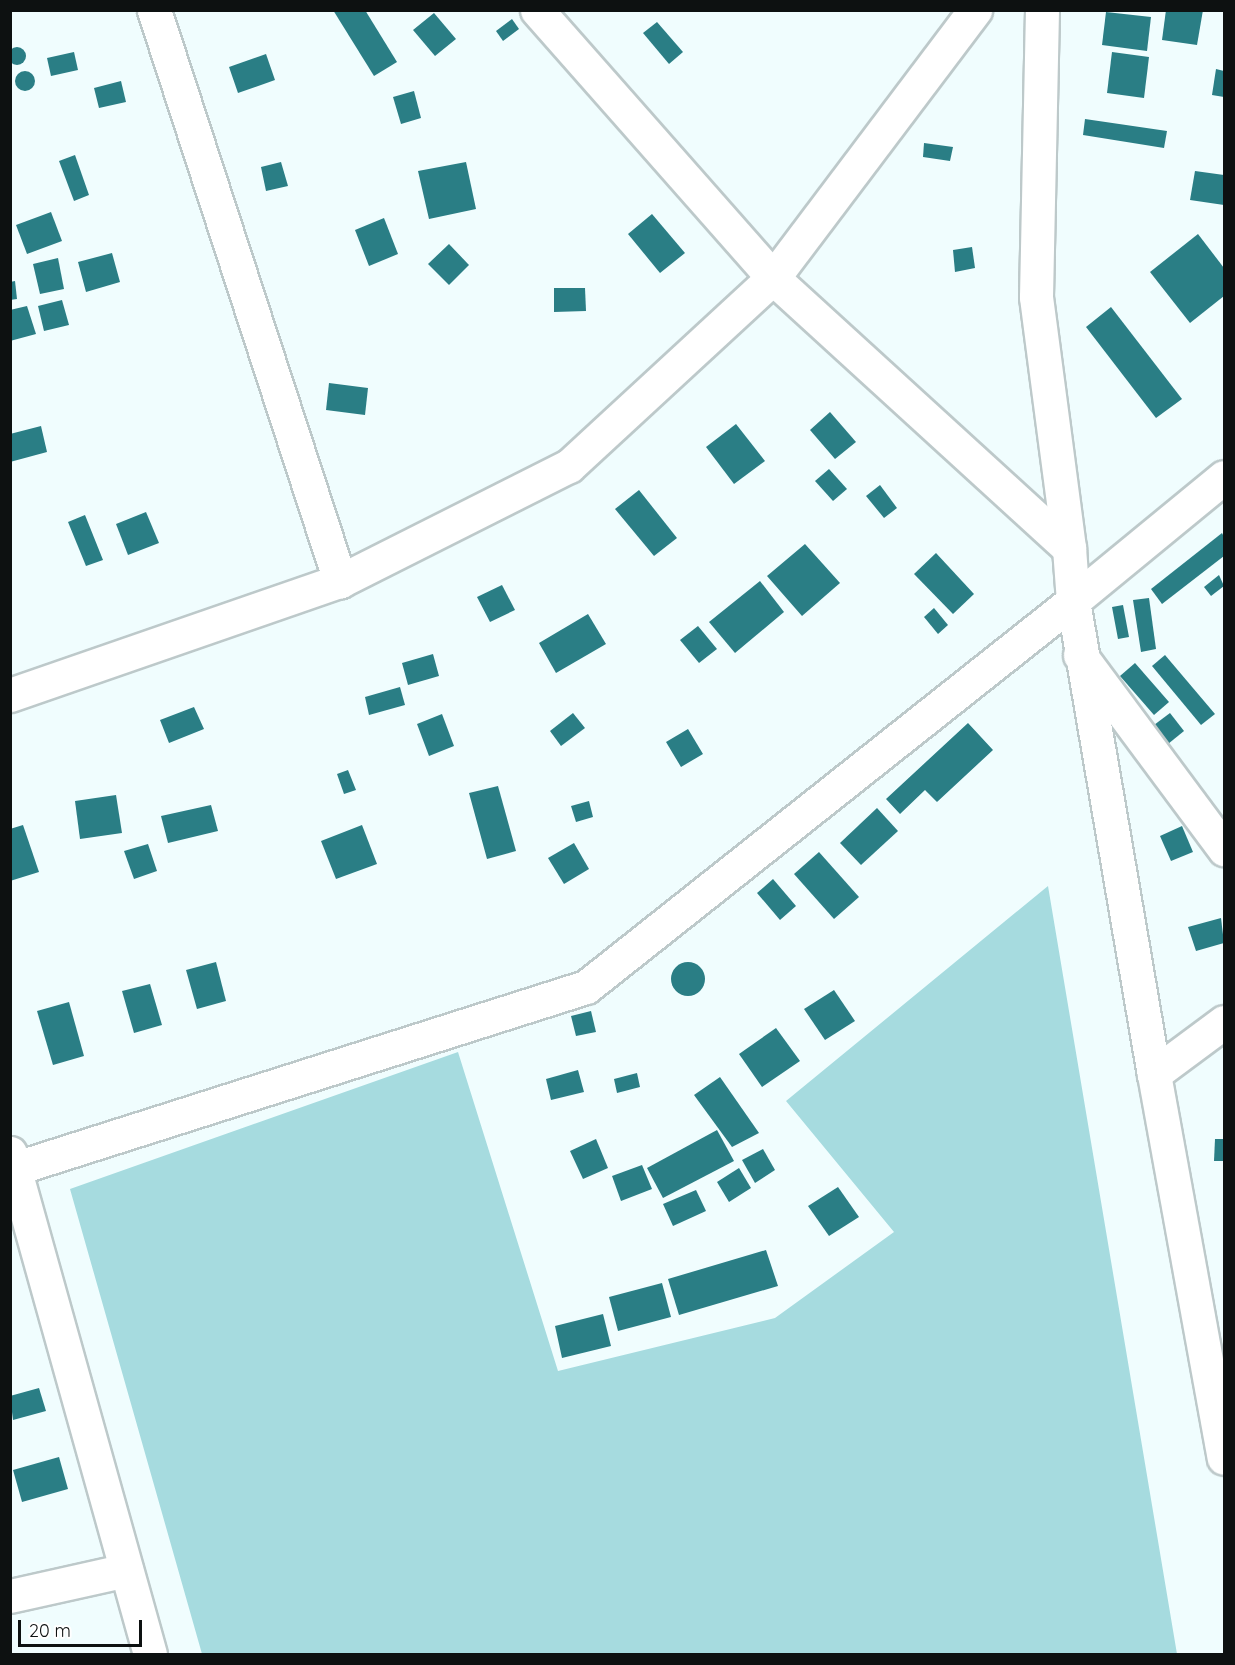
<!DOCTYPE html>
<style>
body{margin:0}
#map{position:relative;width:1235px;height:1665px;overflow:hidden;background:#f0fdfe;font-family:Quicksand,sans-serif}
div>[style]{position:absolute}
.green>*{inset:0;background:#a6dbdf}
.building>*{inset:0;background:#2a7e85}
.round{border-radius:50%}
.roads{filter:drop-shadow(2px 0 #bdc9ca) drop-shadow(-2px 0 #bdc9ca) drop-shadow(0 2px #bdc9ca) drop-shadow(0 -2px #bdc9ca)}
.street>*{height:33px;margin:-16.5px;padding:0 16.5px;transform-origin:16.5px;border-radius:16.5px;background:#fff}
.secondary>*{height:33px;margin:-16.5px;padding:0 16.5px;transform-origin:16.5px;border-radius:16.5px;background:#fff}
span{translate:-50% -50%;white-space:nowrap;text-align:center;line-height:1.15;-webkit-text-stroke:5px #fff;paint-order:stroke}
.frame{position:absolute;inset:0;border:12px solid #0d1111;pointer-events:none}
.scale{position:absolute;left:18px;top:1620px;width:124px;height:27px;box-sizing:border-box;border:3px solid #0d1111;border-top:0;padding-left:8px;font-size:18px;line-height:21px;white-space:nowrap;color:#0d1111;-webkit-text-stroke:4px #fff;paint-order:stroke}
</style>
<div id="map">
<div class="green">
<div style="clip-path:polygon(1048px 886px,1177px 1654px,202px 1654px,70px 1189px,458px 1052px,558px 1371px,775px 1318px,894px 1232px,786px 1101px)"></div>
</div>
<div class="building">
<div style="clip-path:polygon(333px 10px,365px 10px,397px 62px,374px 76px)"></div>
<div style="clip-path:polygon(1166px 10px,1203px 10px,1197px 45px,1162px 40px)"></div>
<div style="clip-path:polygon(1106px 12px,1151px 17px,1147px 51px,1102px 45px)"></div>
<div style="clip-path:polygon(434px 13px,456px 39px,435px 56px,413px 30px)"></div>
<div style="clip-path:polygon(512px 19px,519px 29px,503px 41px,496px 31px)"></div>
<div style="clip-path:polygon(657px 22px,683px 52px,669px 64px,643px 33px)"></div>
<div class="round" style="left:8px;top:47px;width:18px;height:18px"></div>
<div style="clip-path:polygon(74px 52px,78px 70px,51px 76px,47px 58px)"></div>
<div style="clip-path:polygon(1112px 52px,1149px 57px,1144px 98px,1107px 93px)"></div>
<div style="clip-path:polygon(266px 54px,275px 80px,238px 93px,229px 67px)"></div>
<div style="clip-path:polygon(1216px 69px,1224px 71px,1224px 97px,1212px 95px)"></div>
<div class="round" style="left:15px;top:71px;width:20px;height:20px"></div>
<div style="clip-path:polygon(121px 81px,126px 102px,99px 108px,94px 88px)"></div>
<div style="clip-path:polygon(414px 91px,421px 118px,401px 124px,393px 97px)"></div>
<div style="clip-path:polygon(1085px 119px,1167px 131px,1164px 148px,1083px 135px)"></div>
<div style="clip-path:polygon(924px 143px,953px 147px,950px 161px,923px 157px)"></div>
<div style="clip-path:polygon(75px 155px,89px 195px,74px 201px,59px 161px)"></div>
<div style="clip-path:polygon(281px 162px,288px 186px,266px 191px,261px 167px)"></div>
<div style="clip-path:polygon(466px 162px,476px 209px,429px 219px,418px 171px)"></div>
<div style="clip-path:polygon(1195px 171px,1224px 175px,1224px 205px,1190px 200px)"></div>
<div style="clip-path:polygon(51px 212px,62px 241px,27px 254px,16px 225px)"></div>
<div style="clip-path:polygon(652px 214px,685px 253px,660px 273px,628px 234px)"></div>
<div style="clip-path:polygon(384px 218px,398px 254px,369px 266px,355px 230px)"></div>
<div style="clip-path:polygon(1198px 234px,1224px 268px,1224px 296px,1190px 323px,1150px 272px)"></div>
<div style="clip-path:polygon(449px 244px,469px 265px,449px 285px,428px 264px)"></div>
<div style="clip-path:polygon(972px 247px,975px 268px,955px 272px,953px 250px)"></div>
<div style="clip-path:polygon(112px 253px,120px 282px,86px 292px,78px 262px)"></div>
<div style="clip-path:polygon(58px 258px,64px 289px,40px 294px,33px 264px)"></div>
<div style="clip-path:polygon(15px 281px,17px 299px,10px 300px,10px 282px)"></div>
<div style="clip-path:polygon(554px 288px,585px 288px,586px 311px,554px 312px)"></div>
<div style="clip-path:polygon(62px 300px,69px 325px,44px 331px,38px 306px)"></div>
<div style="clip-path:polygon(27px 306px,36px 334px,10px 341px,10px 310px)"></div>
<div style="clip-path:polygon(1111px 307px,1182px 399px,1156px 418px,1086px 327px)"></div>
<div style="clip-path:polygon(329px 383px,368px 388px,365px 415px,326px 410px)"></div>
<div style="clip-path:polygon(830px 412px,856px 442px,835px 459px,810px 430px)"></div>
<div style="clip-path:polygon(736px 424px,765px 461px,734px 484px,706px 447px)"></div>
<div style="clip-path:polygon(41px 426px,47px 452px,10px 462px,10px 434px)"></div>
<div style="clip-path:polygon(829px 469px,847px 489px,833px 501px,815px 481px)"></div>
<div style="clip-path:polygon(880px 485px,897px 508px,884px 518px,866px 496px)"></div>
<div style="clip-path:polygon(639px 490px,677px 538px,654px 556px,615px 509px)"></div>
<div style="clip-path:polygon(146px 512px,159px 543px,128px 555px,116px 524px)"></div>
<div style="clip-path:polygon(85px 515px,103px 560px,86px 566px,68px 522px)"></div>
<div style="clip-path:polygon(1222px 533px,1224px 537px,1224px 556px,1162px 604px,1151px 589px)"></div>
<div style="clip-path:polygon(805px 544px,840px 583px,802px 616px,767px 576px)"></div>
<div style="clip-path:polygon(936px 553px,974px 594px,953px 614px,914px 574px)"></div>
<div style="clip-path:polygon(1219px 575px,1224px 586px,1211px 596px,1204px 587px)"></div>
<div style="clip-path:polygon(760px 581px,784px 612px,735px 653px,709px 622px)"></div>
<div style="clip-path:polygon(502px 585px,515px 610px,490px 622px,477px 597px)"></div>
<div style="clip-path:polygon(1149px 598px,1156px 649px,1141px 652px,1133px 600px)"></div>
<div style="clip-path:polygon(1123px 605px,1129px 637px,1118px 639px,1112px 607px)"></div>
<div style="clip-path:polygon(934px 608px,948px 625px,938px 634px,924px 617px)"></div>
<div style="clip-path:polygon(588px 614px,606px 644px,556px 673px,539px 643px)"></div>
<div style="clip-path:polygon(698px 626px,717px 649px,699px 663px,680px 640px)"></div>
<div style="clip-path:polygon(433px 654px,439px 676px,408px 685px,402px 663px)"></div>
<div style="clip-path:polygon(1165px 655px,1215px 714px,1201px 725px,1152px 666px)"></div>
<div style="clip-path:polygon(1135px 663px,1169px 702px,1154px 715px,1120px 676px)"></div>
<div style="clip-path:polygon(400px 687px,405px 705px,369px 715px,365px 697px)"></div>
<div style="clip-path:polygon(194px 707px,204px 729px,169px 743px,160px 720px)"></div>
<div style="clip-path:polygon(573px 713px,585px 728px,561px 746px,550px 731px)"></div>
<div style="clip-path:polygon(1170px 713px,1184px 731px,1168px 744px,1154px 725px)"></div>
<div style="clip-path:polygon(442px 714px,454px 746px,429px 756px,417px 724px)"></div>
<div style="clip-path:polygon(968px 723px,993px 750px,937px 802px,925px 790px,900px 814px,886px 799px)"></div>
<div style="clip-path:polygon(688px 729px,703px 754px,681px 767px,666px 742px)"></div>
<div style="clip-path:polygon(348px 770px,356px 790px,344px 794px,337px 774px)"></div>
<div style="clip-path:polygon(498px 786px,516px 851px,487px 859px,469px 793px)"></div>
<div style="clip-path:polygon(116px 795px,122px 833px,80px 839px,75px 801px)"></div>
<div style="clip-path:polygon(589px 801px,593px 817px,576px 822px,571px 806px)"></div>
<div style="clip-path:polygon(211px 805px,218px 831px,168px 843px,161px 816px)"></div>
<div style="clip-path:polygon(877px 808px,898px 831px,861px 865px,840px 843px)"></div>
<div style="clip-path:polygon(23px 825px,39px 872px,10px 881px,10px 829px)"></div>
<div style="clip-path:polygon(362px 825px,377px 864px,336px 879px,321px 841px)"></div>
<div style="clip-path:polygon(1182px 826px,1193px 852px,1171px 861px,1160px 836px)"></div>
<div style="clip-path:polygon(574px 843px,589px 869px,564px 884px,548px 858px)"></div>
<div style="clip-path:polygon(148px 844px,157px 871px,134px 879px,124px 851px)"></div>
<div style="clip-path:polygon(819px 852px,859px 897px,834px 919px,794px 874px)"></div>
<div style="clip-path:polygon(773px 879px,796px 906px,780px 920px,757px 893px)"></div>
<div style="clip-path:polygon(1221px 918px,1224px 943px,1196px 951px,1188px 927px)"></div>
<div style="clip-path:polygon(216px 962px,226px 1001px,197px 1009px,186px 970px)"></div>
<div class="round" style="left:671px;top:962px;width:34px;height:34px"></div>
<div style="clip-path:polygon(150px 984px,162px 1025px,134px 1033px,122px 991px)"></div>
<div style="clip-path:polygon(834px 990px,855px 1021px,825px 1040px,804px 1009px)"></div>
<div style="clip-path:polygon(69px 1002px,84px 1056px,53px 1065px,37px 1011px)"></div>
<div style="clip-path:polygon(591px 1011px,596px 1032px,576px 1036px,571px 1016px)"></div>
<div style="clip-path:polygon(776px 1028px,800px 1061px,762px 1087px,739px 1054px)"></div>
<div style="clip-path:polygon(578px 1070px,584px 1092px,551px 1100px,546px 1079px)"></div>
<div style="clip-path:polygon(637px 1073px,640px 1087px,617px 1093px,614px 1079px)"></div>
<div style="clip-path:polygon(720px 1077px,759px 1133px,732px 1147px,694px 1095px)"></div>
<div style="clip-path:polygon(717px 1130px,734px 1161px,663px 1198px,647px 1168px)"></div>
<div style="clip-path:polygon(596px 1139px,608px 1168px,583px 1179px,570px 1151px)"></div>
<div style="clip-path:polygon(1215px 1139px,1224px 1139px,1224px 1161px,1214px 1161px)"></div>
<div style="clip-path:polygon(763px 1149px,775px 1170px,755px 1183px,742px 1160px)"></div>
<div style="clip-path:polygon(642px 1165px,652px 1189px,621px 1201px,612px 1176px)"></div>
<div style="clip-path:polygon(739px 1168px,751px 1188px,729px 1202px,717px 1182px)"></div>
<div style="clip-path:polygon(838px 1187px,859px 1217px,829px 1236px,808px 1206px)"></div>
<div style="clip-path:polygon(696px 1190px,706px 1211px,673px 1226px,663px 1204px)"></div>
<div style="clip-path:polygon(766px 1250px,778px 1286px,679px 1315px,668px 1279px)"></div>
<div style="clip-path:polygon(662px 1283px,671px 1317px,618px 1331px,609px 1297px)"></div>
<div style="clip-path:polygon(603px 1314px,611px 1346px,562px 1358px,555px 1326px)"></div>
<div style="clip-path:polygon(39px 1388px,46px 1411px,13px 1420px,10px 1396px)"></div>
<div style="clip-path:polygon(59px 1457px,68px 1489px,22px 1502px,13px 1470px)"></div>
</div>
<div class="roads">
<div class="street">
<div style="left:154px;top:10px;width:601px;rotate:71.96deg"></div>
<div style="left:537px;top:10px;width:357px;rotate:48.6deg"></div>
<div style="left:773px;top:278px;width:401px;rotate:42.4deg"></div>
<div style="left:1080px;top:655px;width:242px;rotate:53.4deg"></div>
<div style="left:10px;top:695px;width:349px;rotate:-19.1deg"></div>
<div style="left:340px;top:581px;width:256px;rotate:-26.7deg"></div>
<div style="left:569px;top:466px;width:277px;rotate:-42.7deg"></div>
<div style="left:773px;top:278px;width:336px;rotate:-53deg"></div>
<div style="left:1154px;top:1074px;width:87px;rotate:-36.6deg"></div>
<div style="left:10px;top:1153px;width:520px;rotate:74.39deg"></div>
<div style="left:10px;top:1170px;width:604px;rotate:-17.63deg"></div>
<div style="left:586px;top:987px;width:621px;rotate:-38.4deg"></div>
<div style="left:1073px;top:601px;width:195px;rotate:-39.4deg"></div>
<div style="left:10px;top:1596px;width:119px;rotate:-12.6deg"></div>
</div>
<div class="secondary">
<div style="left:1042px;top:10px;width:287px;rotate:91.2deg"></div>
<div style="left:1036px;top:297px;width:253px;rotate:82.5deg"></div>
<div style="left:1069px;top:548px;width:53px;rotate:85.7deg"></div>
<div style="left:1073px;top:601px;width:480px;rotate:80.3deg"></div>
<div style="left:1154px;top:1074px;width:390px;rotate:79.7deg"></div>
</div>
</div>
<div class="frame"></div>
<div class="scale">20 m</div>
</div>
